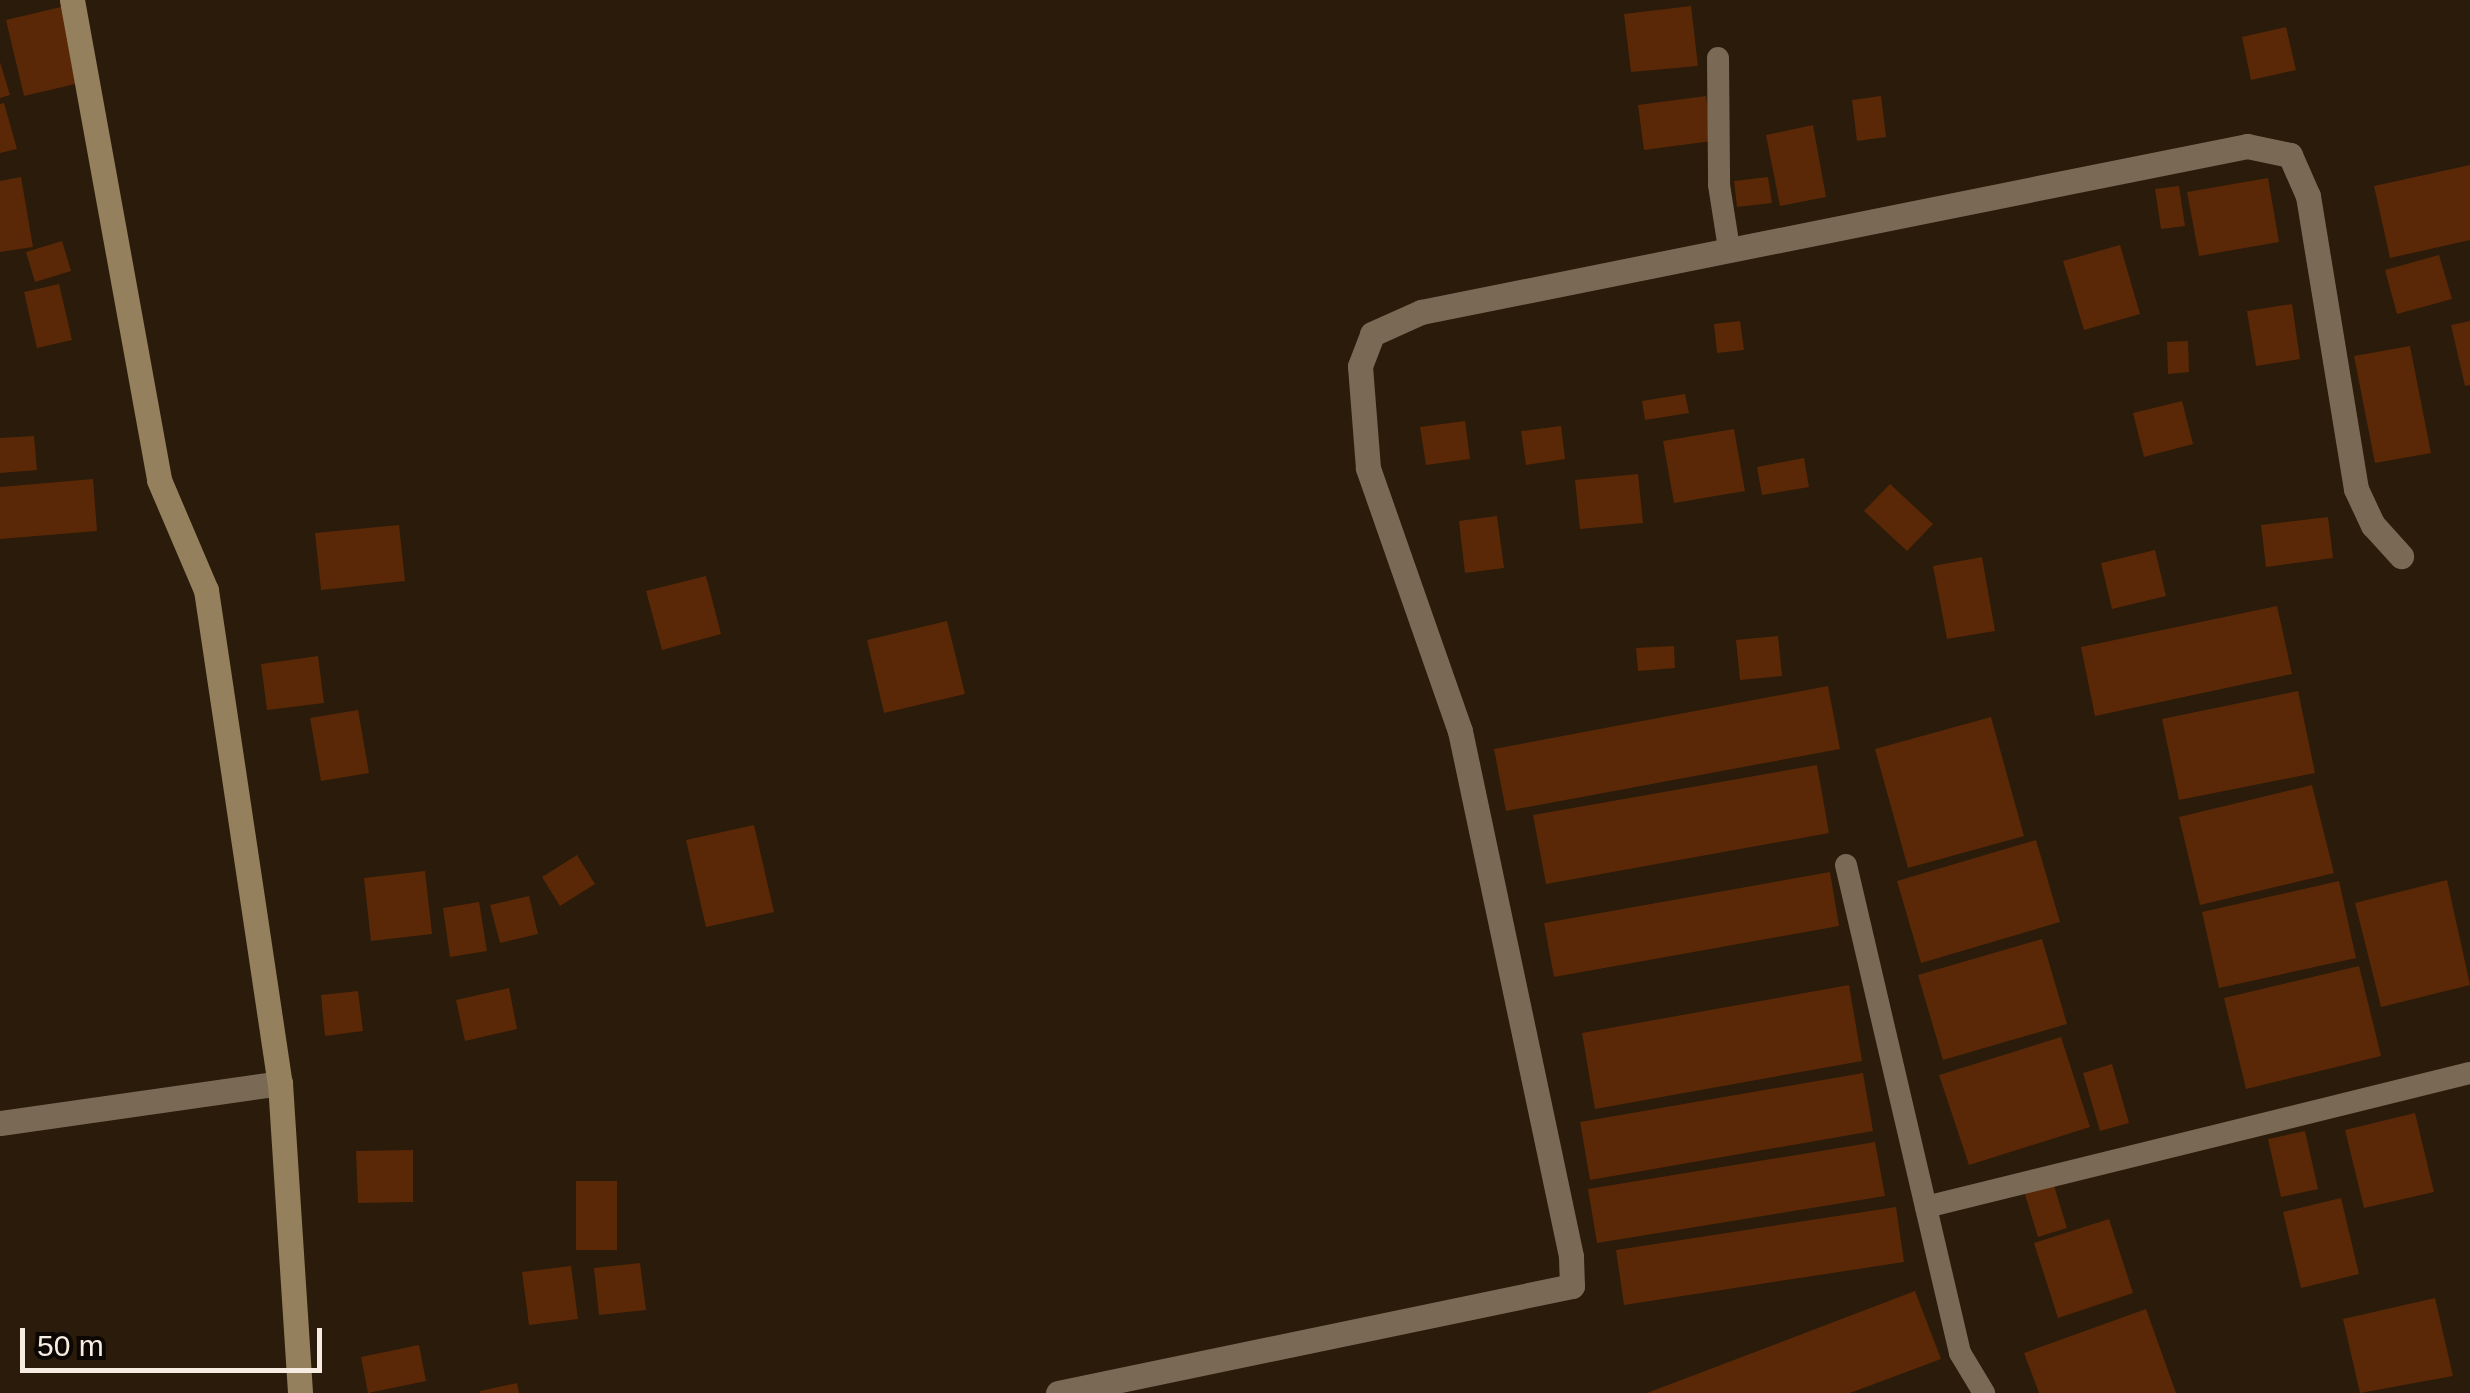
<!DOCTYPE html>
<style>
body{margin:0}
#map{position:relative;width:2470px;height:1393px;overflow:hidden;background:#2a1b0a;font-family:Helvetica,sans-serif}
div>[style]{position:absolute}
.building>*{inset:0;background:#5a2806}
.lane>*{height:22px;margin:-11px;padding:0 11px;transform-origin:11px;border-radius:11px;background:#7a6955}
.street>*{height:25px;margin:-12.5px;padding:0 12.5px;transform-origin:12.5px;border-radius:12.5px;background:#7a6955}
.secondary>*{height:25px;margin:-12.5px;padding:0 12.5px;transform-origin:12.5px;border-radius:12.5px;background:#94805d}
span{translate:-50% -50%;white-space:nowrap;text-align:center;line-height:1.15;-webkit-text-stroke:10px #0d0703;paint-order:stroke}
.scale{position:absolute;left:20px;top:1328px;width:302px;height:45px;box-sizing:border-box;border:5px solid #f6ece1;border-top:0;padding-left:12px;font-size:30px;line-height:35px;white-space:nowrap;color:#f6ece1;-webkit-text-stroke:8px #0d0703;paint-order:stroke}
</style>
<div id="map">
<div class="building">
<div style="clip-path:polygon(65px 6px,84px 82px,24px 96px,6px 20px)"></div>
<div style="clip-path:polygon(1691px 6px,1698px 66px,1631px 72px,1624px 14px)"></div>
<div style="clip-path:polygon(2286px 27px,2296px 70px,2251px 80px,2242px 37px)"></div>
<div style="clip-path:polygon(0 62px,10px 95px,0 98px)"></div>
<div style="clip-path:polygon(1706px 96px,1712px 141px,1644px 150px,1638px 105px)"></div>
<div style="clip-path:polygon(1881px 96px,1886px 137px,1857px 141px,1852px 100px)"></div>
<div style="clip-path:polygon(4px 103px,17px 149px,0 153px,0 104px)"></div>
<div style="clip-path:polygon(1813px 125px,1826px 197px,1780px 206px,1766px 135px)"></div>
<div style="clip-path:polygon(2470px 165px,2470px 240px,2390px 258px,2374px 186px)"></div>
<div style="clip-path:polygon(21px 177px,33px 247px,0 252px,0 181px)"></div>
<div style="clip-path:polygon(1768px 177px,1772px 203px,1737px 207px,1734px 181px)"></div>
<div style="clip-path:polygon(2268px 178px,2279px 242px,2199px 256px,2187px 192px)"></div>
<div style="clip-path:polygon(2179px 186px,2185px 226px,2161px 229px,2155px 189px)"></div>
<div style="clip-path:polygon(62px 241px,71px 271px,35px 282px,26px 252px)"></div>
<div style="clip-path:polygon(2120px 245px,2140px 314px,2084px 330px,2063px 261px)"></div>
<div style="clip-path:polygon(2439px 255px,2452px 299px,2397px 314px,2385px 270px)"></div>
<div style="clip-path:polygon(59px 284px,72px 340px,37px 348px,24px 292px)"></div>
<div style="clip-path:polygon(2292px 304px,2300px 359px,2256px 366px,2247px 311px)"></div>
<div style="clip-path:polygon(1740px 321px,1744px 350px,1717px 353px,1714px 324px)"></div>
<div style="clip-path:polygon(2470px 321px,2470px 385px,2465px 386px,2451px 325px)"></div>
<div style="clip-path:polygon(2188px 341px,2189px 372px,2168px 374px,2167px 342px)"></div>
<div style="clip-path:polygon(2410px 346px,2431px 453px,2375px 463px,2354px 356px)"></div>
<div style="clip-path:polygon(1685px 394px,1689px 413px,1645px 420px,1642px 401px)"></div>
<div style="clip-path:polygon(2182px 401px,2193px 444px,2144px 457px,2133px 413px)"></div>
<div style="clip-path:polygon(1465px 421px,1470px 459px,1426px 465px,1420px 427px)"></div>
<div style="clip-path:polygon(1561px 426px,1565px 459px,1526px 465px,1521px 431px)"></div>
<div style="clip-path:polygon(1734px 429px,1745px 491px,1674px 503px,1663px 441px)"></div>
<div style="clip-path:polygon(34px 436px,37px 470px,0 473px,0 438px)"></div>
<div style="clip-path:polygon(1804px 458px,1809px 487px,1762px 495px,1757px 467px)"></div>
<div style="clip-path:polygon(1638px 474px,1643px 523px,1580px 529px,1575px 480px)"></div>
<div style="clip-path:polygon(93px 479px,97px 531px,0 539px,0 487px)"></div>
<div style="clip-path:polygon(1890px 484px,1933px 524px,1907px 551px,1864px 511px)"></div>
<div style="clip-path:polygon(1497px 516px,1504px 568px,1465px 573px,1459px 521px)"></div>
<div style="clip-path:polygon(2328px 517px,2333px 558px,2266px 567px,2261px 525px)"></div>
<div style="clip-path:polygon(399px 525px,405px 581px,321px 590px,315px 533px)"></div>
<div style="clip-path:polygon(2155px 550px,2166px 596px,2112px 609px,2101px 563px)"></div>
<div style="clip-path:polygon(1982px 557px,1995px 631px,1947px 639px,1933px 566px)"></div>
<div style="clip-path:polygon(706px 576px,721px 634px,662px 650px,646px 591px)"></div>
<div style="clip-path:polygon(2277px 606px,2292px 674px,2095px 716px,2081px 647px)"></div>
<div style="clip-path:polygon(947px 621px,965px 694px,884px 713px,867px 640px)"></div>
<div style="clip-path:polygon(1778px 636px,1782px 676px,1740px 680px,1736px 640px)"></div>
<div style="clip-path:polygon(1674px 646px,1675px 668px,1638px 671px,1636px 648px)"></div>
<div style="clip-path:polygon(318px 656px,324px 703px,267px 710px,261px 664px)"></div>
<div style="clip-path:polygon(1828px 686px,1840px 749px,1506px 811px,1494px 749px)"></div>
<div style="clip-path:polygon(2298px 691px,2315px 773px,2179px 800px,2162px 719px)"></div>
<div style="clip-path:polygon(358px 710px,369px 773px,321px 781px,310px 718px)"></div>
<div style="clip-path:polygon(1991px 717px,2024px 836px,1908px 868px,1875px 749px)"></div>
<div style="clip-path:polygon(1817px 765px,1829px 833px,1546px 884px,1533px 815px)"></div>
<div style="clip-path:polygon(2312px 785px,2334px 873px,2200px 905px,2179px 817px)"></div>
<div style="clip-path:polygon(754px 825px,774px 912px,706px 927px,686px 840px)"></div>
<div style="clip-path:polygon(2036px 840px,2060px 922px,1921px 963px,1897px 881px)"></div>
<div style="clip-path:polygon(577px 855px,595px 884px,560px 906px,542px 877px)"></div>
<div style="clip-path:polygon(425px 871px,432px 934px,371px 941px,364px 878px)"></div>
<div style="clip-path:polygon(1830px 872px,1839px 926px,1554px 977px,1544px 923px)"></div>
<div style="clip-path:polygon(2447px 880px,2470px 985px,2381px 1007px,2355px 903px)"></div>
<div style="clip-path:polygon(2339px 881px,2356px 958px,2219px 988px,2202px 912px)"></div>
<div style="clip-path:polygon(529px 896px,538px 934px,500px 943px,490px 905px)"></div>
<div style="clip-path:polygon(479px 902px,487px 951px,450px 957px,443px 908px)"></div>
<div style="clip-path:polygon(2042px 939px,2067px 1024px,1943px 1060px,1918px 975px)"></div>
<div style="clip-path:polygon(2359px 966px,2381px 1056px,2246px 1089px,2224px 998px)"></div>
<div style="clip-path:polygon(1849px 985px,1862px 1061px,1595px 1109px,1582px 1033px)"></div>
<div style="clip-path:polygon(509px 988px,517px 1029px,465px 1041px,456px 1000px)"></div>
<div style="clip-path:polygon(358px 991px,363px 1031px,325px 1036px,321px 995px)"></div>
<div style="clip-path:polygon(2061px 1037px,2090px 1127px,1969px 1165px,1939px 1075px)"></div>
<div style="clip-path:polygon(2112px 1064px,2129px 1123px,2100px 1131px,2083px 1073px)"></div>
<div style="clip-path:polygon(1863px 1073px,1873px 1131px,1590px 1180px,1580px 1122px)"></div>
<div style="clip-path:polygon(2415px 1113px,2434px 1192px,2364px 1208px,2345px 1130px)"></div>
<div style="clip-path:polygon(2305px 1131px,2318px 1189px,2281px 1197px,2268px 1139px)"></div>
<div style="clip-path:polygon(1875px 1142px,1885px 1196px,1597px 1243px,1588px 1189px)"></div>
<div style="clip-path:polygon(413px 1150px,413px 1202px,358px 1203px,356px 1151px)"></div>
<div style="clip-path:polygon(2052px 1179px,2067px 1228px,2038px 1237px,2023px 1188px)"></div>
<div style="clip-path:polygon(576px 1181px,617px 1181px,617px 1250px,576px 1250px)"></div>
<div style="clip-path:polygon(2341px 1198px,2359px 1274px,2301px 1288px,2283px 1212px)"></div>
<div style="clip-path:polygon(1896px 1207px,1904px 1262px,1624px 1305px,1616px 1250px)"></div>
<div style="clip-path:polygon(2109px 1219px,2133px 1293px,2058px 1318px,2034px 1243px)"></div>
<div style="clip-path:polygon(640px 1263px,646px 1310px,599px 1315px,594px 1268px)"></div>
<div style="clip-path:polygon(571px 1266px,578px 1319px,529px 1325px,522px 1272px)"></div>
<div style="clip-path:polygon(1915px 1291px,1941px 1359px,1850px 1393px,1647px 1393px)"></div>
<div style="clip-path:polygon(2435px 1298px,2453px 1376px,2360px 1393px,2343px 1319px)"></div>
<div style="clip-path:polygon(2146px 1309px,2176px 1393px,2039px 1393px,2024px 1353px)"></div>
<div style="clip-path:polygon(419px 1345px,426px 1381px,368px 1393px,361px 1357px)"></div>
<div style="clip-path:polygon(517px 1383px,519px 1393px,480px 1393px,480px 1391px)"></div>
</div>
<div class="lane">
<div style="left:1718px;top:58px;width:127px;rotate:89.5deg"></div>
<div style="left:1719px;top:185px;width:64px;rotate:81deg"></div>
<div style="left:1846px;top:865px;width:501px;rotate:76.85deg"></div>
<div style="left:1960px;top:1353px;width:47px;rotate:59deg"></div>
<div style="left:1926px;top:1207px;width:560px;rotate:-13.84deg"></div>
</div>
<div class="street">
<div style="left:0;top:1123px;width:283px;rotate:-8.1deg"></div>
<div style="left:1058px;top:1393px;width:525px;rotate:-11.76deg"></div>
<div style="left:1572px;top:1286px;width:30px;rotate:-92deg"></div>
<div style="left:1571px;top:1256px;width:537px;rotate:-101.94deg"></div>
<div style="left:1460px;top:731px;width:279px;rotate:-109.3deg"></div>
<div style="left:1368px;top:468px;width:102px;rotate:-94.5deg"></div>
<div style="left:1360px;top:366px;width:34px;rotate:-69deg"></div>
<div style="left:1372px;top:334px;width:54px;rotate:-24.2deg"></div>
<div style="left:1421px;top:312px;width:843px;rotate:-11.36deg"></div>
<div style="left:2247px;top:146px;width:44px;rotate:11.8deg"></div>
<div style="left:2290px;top:155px;width:45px;rotate:66.3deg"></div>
<div style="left:2308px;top:196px;width:297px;rotate:80.7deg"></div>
<div style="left:2356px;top:489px;width:40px;rotate:65deg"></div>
<div style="left:2373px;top:525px;width:42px;rotate:47.9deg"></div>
</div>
<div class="secondary">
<div style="left:72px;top:0;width:488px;rotate:79.7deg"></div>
<div style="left:159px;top:480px;width:120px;rotate:66.9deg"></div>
<div style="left:206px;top:590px;width:499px;rotate:81.5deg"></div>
<div style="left:280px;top:1083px;width:311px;rotate:86.3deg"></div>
</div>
<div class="scale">50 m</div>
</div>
